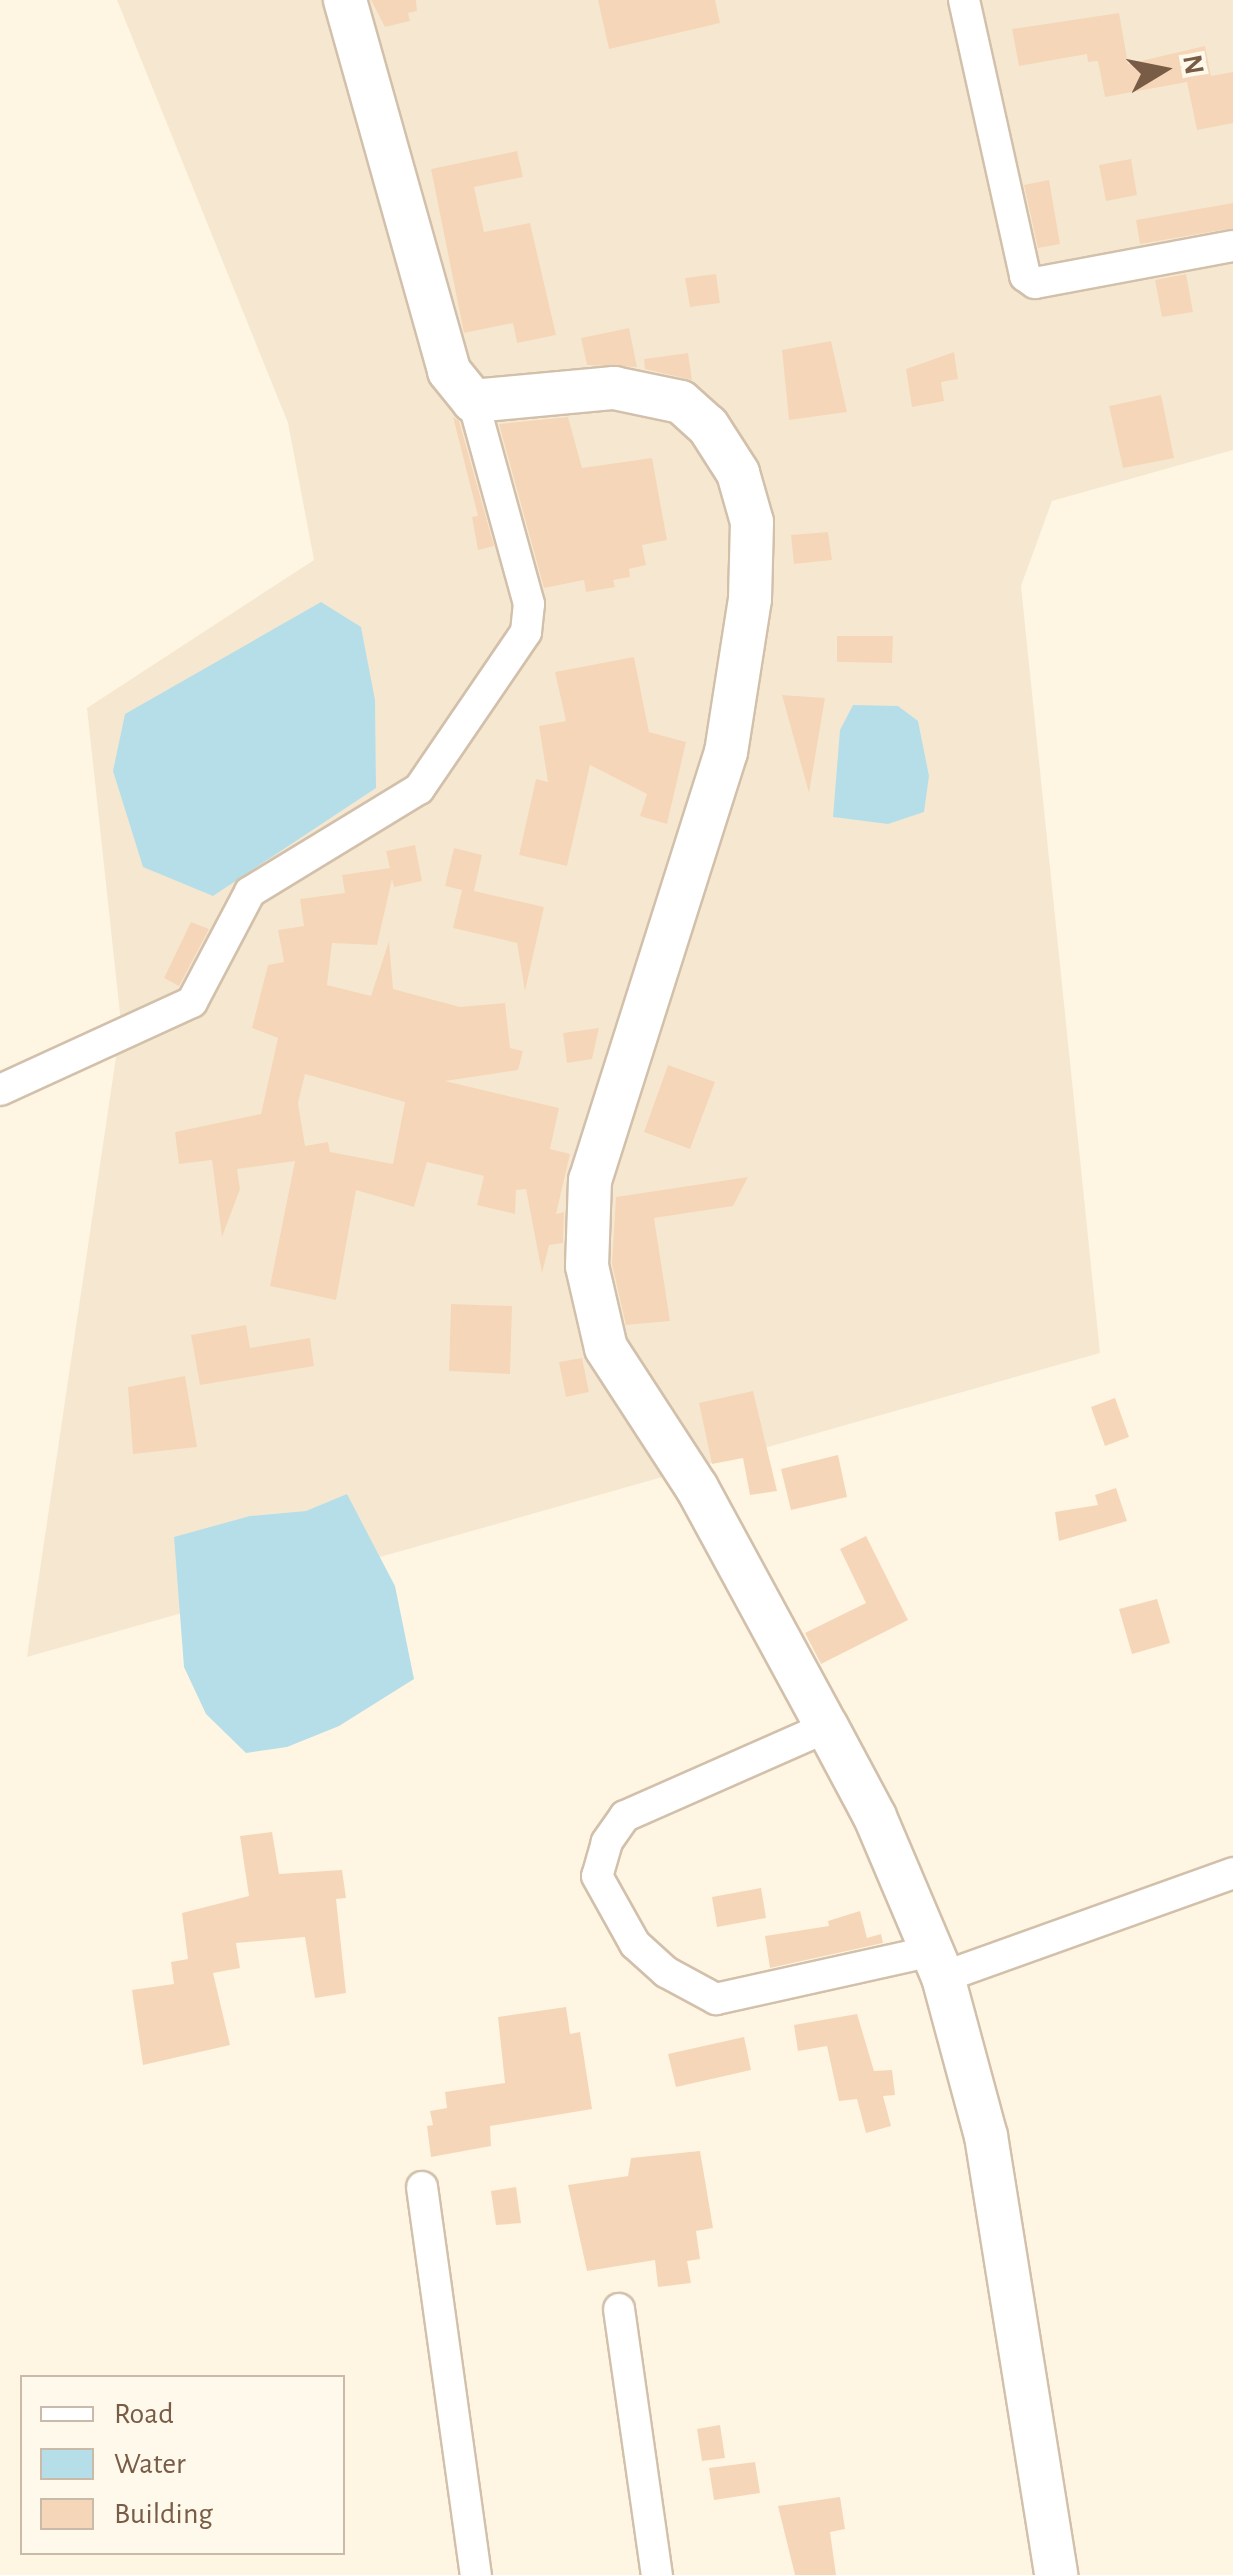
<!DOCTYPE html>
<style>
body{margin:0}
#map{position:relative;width:1233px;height:2575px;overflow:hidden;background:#fef6e3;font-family:"Alegreya Sans",sans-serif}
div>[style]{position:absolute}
.residential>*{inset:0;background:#f6e8d0}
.water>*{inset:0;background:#b6dee9}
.building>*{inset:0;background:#f6d6b8}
.roads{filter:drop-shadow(2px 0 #d2c0ab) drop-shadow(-2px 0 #d2c0ab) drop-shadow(0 2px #d2c0ab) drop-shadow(0 -2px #d2c0ab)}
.minor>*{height:30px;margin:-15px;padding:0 15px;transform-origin:15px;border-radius:15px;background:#fff}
.secondary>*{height:42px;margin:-21px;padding:0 21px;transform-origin:21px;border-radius:21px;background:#fff}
span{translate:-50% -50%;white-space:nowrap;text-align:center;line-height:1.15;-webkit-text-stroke:9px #fff9eb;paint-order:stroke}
.legend{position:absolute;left:20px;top:2375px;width:325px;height:180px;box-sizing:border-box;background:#fff9eb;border:2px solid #c9baa9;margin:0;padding:12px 18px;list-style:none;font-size:30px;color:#785c46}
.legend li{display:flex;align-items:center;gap:20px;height:50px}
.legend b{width:50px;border:2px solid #c9baa9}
.north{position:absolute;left:1113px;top:20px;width:100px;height:100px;-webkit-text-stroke:8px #fff9eb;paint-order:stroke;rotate:80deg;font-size:28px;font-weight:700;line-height:40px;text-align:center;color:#785c46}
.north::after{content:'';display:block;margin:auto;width:35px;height:45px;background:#785c46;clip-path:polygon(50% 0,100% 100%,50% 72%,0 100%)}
</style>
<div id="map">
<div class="residential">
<div style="clip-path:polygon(117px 0,1233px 0,1233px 450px,1052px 501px,1021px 586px,1100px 1353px,27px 1657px,121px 1023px,87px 708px,314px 560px,288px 423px)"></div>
</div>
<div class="water">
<div style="clip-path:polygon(321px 602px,361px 627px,375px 700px,376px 788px,213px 896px,143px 867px,113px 771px,125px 714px)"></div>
<div style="clip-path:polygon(853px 705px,898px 706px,918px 721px,929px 776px,924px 812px,888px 824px,833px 817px,840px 730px)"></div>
<div style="clip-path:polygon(347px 1494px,395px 1586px,414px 1679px,339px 1726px,287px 1747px,246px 1753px,206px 1714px,184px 1667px,174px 1537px,250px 1516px,306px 1511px)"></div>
</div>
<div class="building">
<div style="clip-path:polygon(371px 0,416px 0,417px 11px,408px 13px,410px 21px,385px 27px)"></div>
<div style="clip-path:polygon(598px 0,715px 0,720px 23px,609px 49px)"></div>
<div style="clip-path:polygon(1119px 13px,1128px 64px,1205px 46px,1211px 76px,1233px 72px,1233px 123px,1197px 130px,1187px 82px,1105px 97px,1098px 61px,1088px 62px,1087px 54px,1019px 66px,1012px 29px)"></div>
<div style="clip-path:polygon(517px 151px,523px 177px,474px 187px,484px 232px,530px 223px,556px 335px,517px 343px,513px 323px,464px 333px,431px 169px)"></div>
<div style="clip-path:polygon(1131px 159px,1137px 195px,1106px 201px,1099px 165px)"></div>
<div style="clip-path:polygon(1049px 180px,1060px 244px,1038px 248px,1024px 185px)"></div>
<div style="clip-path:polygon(1233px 203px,1233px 228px,1140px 244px,1136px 220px)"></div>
<div style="clip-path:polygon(716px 274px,720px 303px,690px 307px,685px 278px)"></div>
<div style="clip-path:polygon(1186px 274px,1193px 312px,1162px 317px,1155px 280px)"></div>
<div style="clip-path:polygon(629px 328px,637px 367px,587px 365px,581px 338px)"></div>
<div style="clip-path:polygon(831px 341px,847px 412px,789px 420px,782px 350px)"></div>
<div style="clip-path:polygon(954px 352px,958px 379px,941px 382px,944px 401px,912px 407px,906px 369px)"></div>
<div style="clip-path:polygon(688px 353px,692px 380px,645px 369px,644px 359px)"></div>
<div style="clip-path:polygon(1161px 395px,1174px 458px,1123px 468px,1109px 406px)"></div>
<div style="clip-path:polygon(453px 417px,459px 421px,494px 546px,478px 550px,472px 517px,478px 516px)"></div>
<div style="clip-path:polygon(568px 417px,582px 468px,652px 458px,667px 540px,642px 545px,646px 565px,629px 569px,630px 577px,613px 580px,615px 587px,586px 592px,584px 580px,544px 588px,499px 424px)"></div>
<div style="clip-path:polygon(828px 532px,832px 560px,794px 564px,791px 535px)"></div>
<div style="clip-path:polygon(837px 636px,893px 636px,892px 663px,837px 662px)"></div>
<div style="clip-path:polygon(634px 657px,649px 732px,686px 742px,667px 824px,640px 816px,647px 794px,590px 765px,567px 866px,519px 855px,536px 779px,548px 782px,539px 726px,566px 721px,555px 672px)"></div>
<div style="clip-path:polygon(782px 695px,825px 698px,809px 793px)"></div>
<div style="clip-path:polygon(evenodd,415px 845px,422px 881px,394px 887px,392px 879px,377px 945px,332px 943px,327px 985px,371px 996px,389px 941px,393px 989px,460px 1007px,505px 1003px,510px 1048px,523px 1051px,518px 1070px,445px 1081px,559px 1108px,550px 1149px,570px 1154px,556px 1214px,564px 1212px,563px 1243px,549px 1245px,542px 1273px,526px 1189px,516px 1190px,515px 1214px,477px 1205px,484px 1176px,427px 1162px,414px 1207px,356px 1190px,336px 1300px,270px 1286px,295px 1161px,237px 1169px,240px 1189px,222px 1237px,212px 1160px,179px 1164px,175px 1132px,261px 1114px,278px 1038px,252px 1028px,268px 965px,284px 962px,278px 930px,304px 926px,300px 899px,345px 893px,342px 875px,390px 868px,386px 851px,415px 845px,305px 1074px,405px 1102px,393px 1164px,330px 1152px,328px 1142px,305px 1146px,298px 1103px,305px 1074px)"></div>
<div style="clip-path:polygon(454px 848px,482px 855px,474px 891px,544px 907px,525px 991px,517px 943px,453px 928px,462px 890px,445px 886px)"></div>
<div style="clip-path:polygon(191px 922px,209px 929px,179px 986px,164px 978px)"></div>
<div style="clip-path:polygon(599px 1028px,592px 1059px,567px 1063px,563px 1033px)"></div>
<div style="clip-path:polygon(668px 1065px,715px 1082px,690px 1149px,644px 1132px)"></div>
<div style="clip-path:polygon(748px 1177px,733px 1206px,654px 1218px,670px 1321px,626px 1325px,612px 1264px,616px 1197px)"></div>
<div style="clip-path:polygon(451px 1304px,512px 1306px,510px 1374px,449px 1371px)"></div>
<div style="clip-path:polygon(246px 1325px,250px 1348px,310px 1338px,314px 1366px,200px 1385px,191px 1335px)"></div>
<div style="clip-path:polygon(582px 1358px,589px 1392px,566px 1397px,559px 1362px)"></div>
<div style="clip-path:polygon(185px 1376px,197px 1447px,133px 1454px,128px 1387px)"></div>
<div style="clip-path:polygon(753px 1391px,777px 1491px,750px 1495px,743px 1458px,712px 1464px,699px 1403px)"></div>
<div style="clip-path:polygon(1115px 1398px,1129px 1437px,1105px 1446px,1091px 1407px)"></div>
<div style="clip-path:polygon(838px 1455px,847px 1497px,791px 1510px,781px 1469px)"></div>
<div style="clip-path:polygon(1116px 1488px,1127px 1521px,1059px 1541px,1055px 1512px,1098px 1505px,1095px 1495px)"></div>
<div style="clip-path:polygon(866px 1536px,908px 1620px,821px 1664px,805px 1633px,866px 1603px,840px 1549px)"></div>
<div style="clip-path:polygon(1157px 1599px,1170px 1643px,1132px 1654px,1119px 1609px)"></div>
<div style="clip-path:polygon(272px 1832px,279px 1874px,342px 1870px,346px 1898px,336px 1899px,346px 1993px,315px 1998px,305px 1937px,236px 1943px,240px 1968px,213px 1973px,230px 2045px,143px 2065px,132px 1990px,174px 1984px,171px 1962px,188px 1959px,182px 1913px,249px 1896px,240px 1836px)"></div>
<div style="clip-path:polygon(761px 1888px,766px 1918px,717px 1927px,712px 1897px)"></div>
<div style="clip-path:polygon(860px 1911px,867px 1938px,881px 1934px,883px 1943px,770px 1968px,765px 1936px,829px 1926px,828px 1921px)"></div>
<div style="clip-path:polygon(566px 2007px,570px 2034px,580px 2032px,592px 2109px,490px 2126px,491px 2146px,431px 2157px,427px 2126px,433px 2125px,430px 2111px,447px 2108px,445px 2092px,505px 2083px,498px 2017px)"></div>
<div style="clip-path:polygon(857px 2014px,874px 2071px,892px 2070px,895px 2095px,883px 2096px,891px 2126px,866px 2133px,857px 2099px,839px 2101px,827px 2046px,798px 2051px,794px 2025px)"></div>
<div style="clip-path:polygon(744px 2037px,751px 2070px,676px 2087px,668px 2054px)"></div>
<div style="clip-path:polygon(700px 2151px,713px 2228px,696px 2231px,700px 2259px,687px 2261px,691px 2283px,658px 2287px,655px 2260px,587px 2271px,568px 2185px,628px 2176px,631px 2158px)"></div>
<div style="clip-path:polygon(516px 2187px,521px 2223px,496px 2225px,491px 2191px)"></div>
<div style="clip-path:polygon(720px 2425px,725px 2458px,702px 2461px,697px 2429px)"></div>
<div style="clip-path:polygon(755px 2462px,760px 2493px,714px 2500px,709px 2468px)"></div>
<div style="clip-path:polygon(840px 2497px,845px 2529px,830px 2532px,836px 2575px,795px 2575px,778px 2506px)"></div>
</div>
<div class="roads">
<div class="minor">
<div style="left:964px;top:0;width:283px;rotate:77.5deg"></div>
<div style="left:1025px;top:276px;width:12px;rotate:35deg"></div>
<div style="left:1035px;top:283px;width:201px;rotate:-10.6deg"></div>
<div style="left:0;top:1090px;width:211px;rotate:-24.6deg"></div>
<div style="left:192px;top:1002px;width:124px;rotate:-62.2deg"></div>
<div style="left:250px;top:892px;width:198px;rotate:-31.4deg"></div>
<div style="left:419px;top:789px;width:190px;rotate:-55.7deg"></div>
<div style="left:526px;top:632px;width:28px;rotate:-84deg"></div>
<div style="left:529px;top:604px;width:211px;rotate:-105.4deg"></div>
<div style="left:827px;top:1727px;width:221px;rotate:156.2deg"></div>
<div style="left:625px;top:1816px;width:32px;rotate:125deg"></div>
<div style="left:607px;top:1842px;width:35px;rotate:106deg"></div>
<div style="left:597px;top:1876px;width:78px;rotate:60.8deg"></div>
<div style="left:635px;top:1944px;width:42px;rotate:42.1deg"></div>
<div style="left:666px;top:1972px;width:57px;rotate:28.4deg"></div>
<div style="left:716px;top:1999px;width:221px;rotate:-12.5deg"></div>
<div style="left:943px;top:1977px;width:308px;rotate:-19.7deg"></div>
<div style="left:422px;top:2187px;width:392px;rotate:82.1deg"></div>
<div style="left:619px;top:2309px;width:269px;rotate:81.9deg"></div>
</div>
<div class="secondary">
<div style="left:345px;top:0;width:385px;rotate:74.3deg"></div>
<div style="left:449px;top:371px;width:38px;rotate:51deg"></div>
<div style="left:473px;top:401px;width:142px;rotate:-5.3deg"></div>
<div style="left:614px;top:388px;width:68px;rotate:11.8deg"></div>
<div style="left:681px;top:402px;width:36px;rotate:42deg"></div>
<div style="left:708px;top:426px;width:56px;rotate:57.4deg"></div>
<div style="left:738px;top:473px;width:51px;rotate:74.1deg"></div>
<div style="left:752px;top:522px;width:77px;rotate:91.5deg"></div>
<div style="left:750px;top:599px;width:155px;rotate:98.9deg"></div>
<div style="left:726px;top:752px;width:449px;rotate:107.6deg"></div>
<div style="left:590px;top:1180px;width:86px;rotate:92deg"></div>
<div style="left:587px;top:1266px;width:84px;rotate:77deg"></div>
<div style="left:606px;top:1348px;width:167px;rotate:57deg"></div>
<div style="left:697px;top:1488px;width:272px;rotate:61.5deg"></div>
<div style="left:827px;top:1727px;width:102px;rotate:61.9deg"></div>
<div style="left:875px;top:1817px;width:174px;rotate:67deg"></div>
<div style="left:943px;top:1977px;width:165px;rotate:74.9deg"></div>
<div style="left:986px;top:2136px;width:445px;rotate:80.9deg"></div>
</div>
</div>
<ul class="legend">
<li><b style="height:12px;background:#fff"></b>Road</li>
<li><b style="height:28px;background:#b6dee9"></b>Water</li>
<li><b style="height:28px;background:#f6d6b8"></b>Building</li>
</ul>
<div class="north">N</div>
</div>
